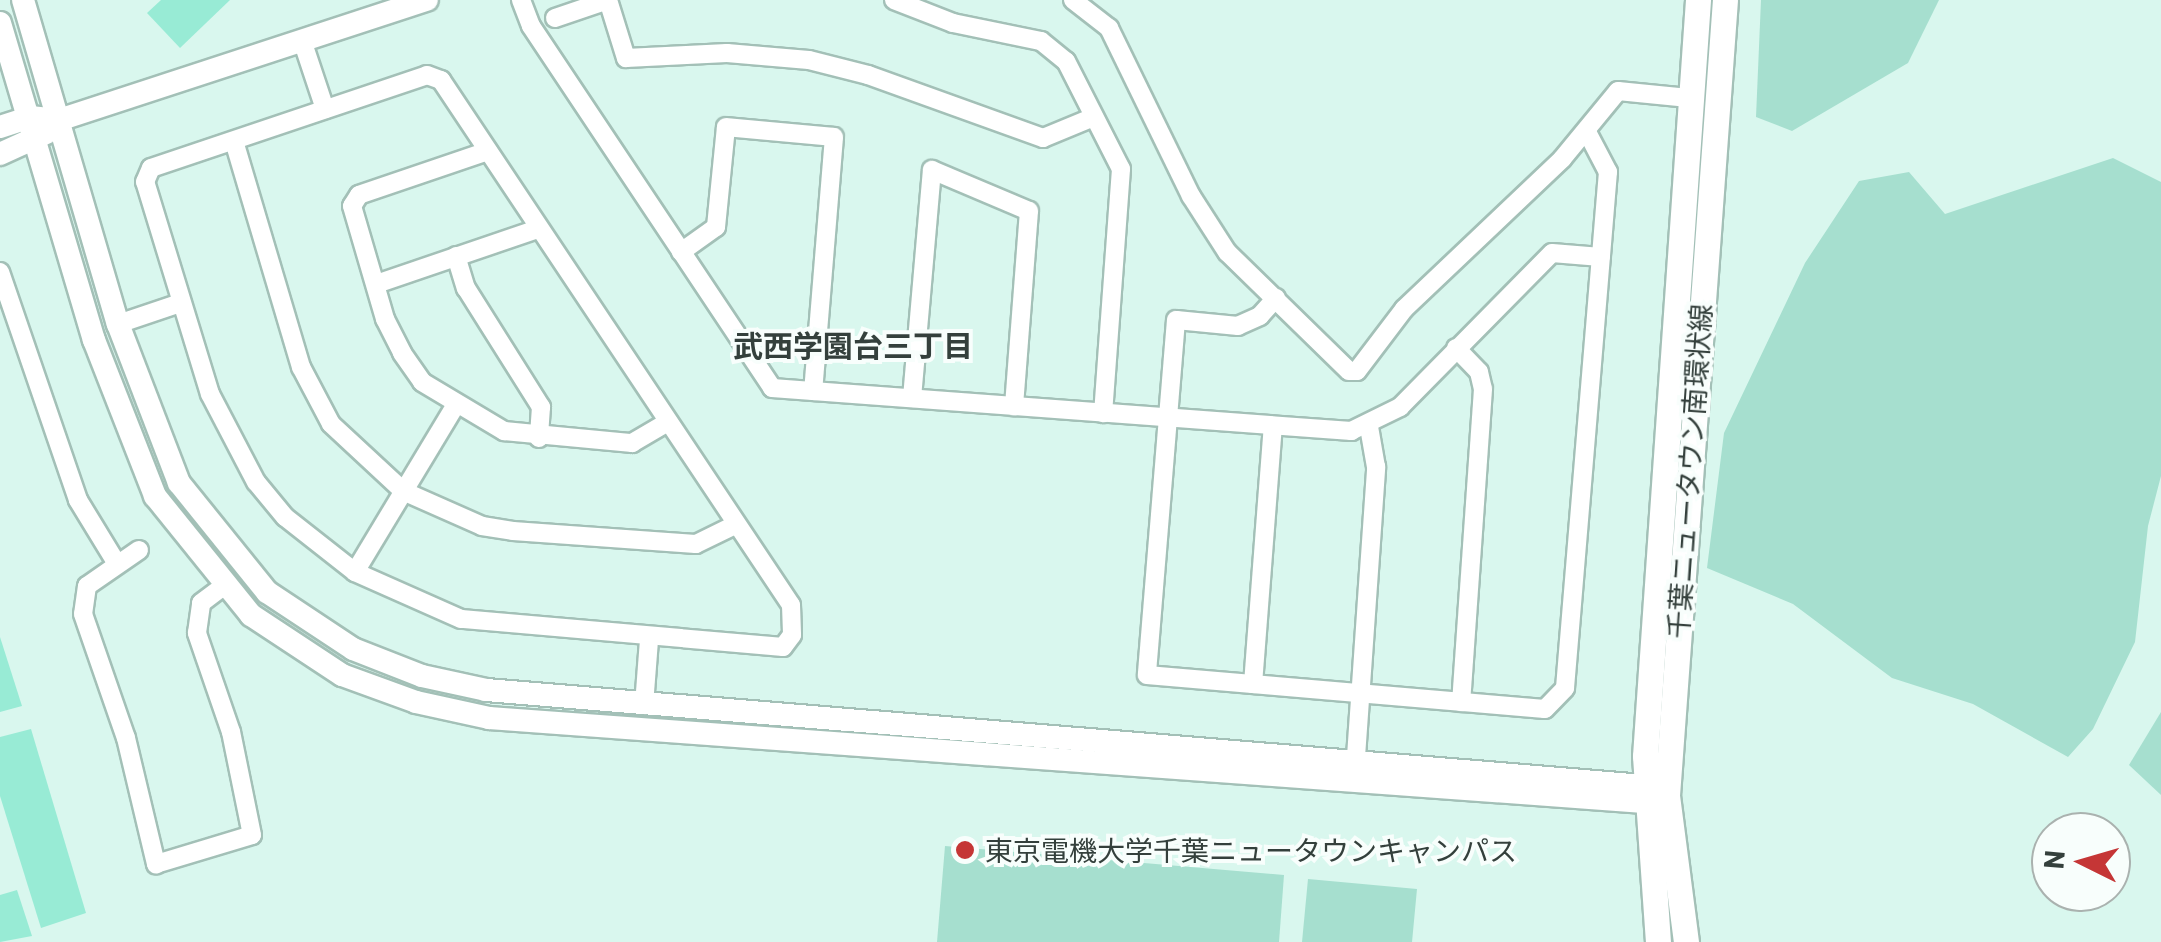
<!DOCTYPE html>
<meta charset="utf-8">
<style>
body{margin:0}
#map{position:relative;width:2161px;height:942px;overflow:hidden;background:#d9f7ee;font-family:Barlow,"Noto Sans JP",sans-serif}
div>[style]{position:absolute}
.green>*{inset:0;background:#a6dfcf}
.building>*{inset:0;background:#98ebd5}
.roads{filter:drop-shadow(2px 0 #a3c0b7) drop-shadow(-2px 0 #a3c0b7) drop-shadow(0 2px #a3c0b7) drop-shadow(0 -2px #a3c0b7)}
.minor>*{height:18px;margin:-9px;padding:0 9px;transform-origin:9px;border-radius:9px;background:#fff}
.tertiary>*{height:22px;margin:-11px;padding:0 11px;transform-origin:11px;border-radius:11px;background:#fff}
.secondary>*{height:25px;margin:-12.5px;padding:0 12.5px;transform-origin:12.5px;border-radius:12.5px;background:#fff}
.dots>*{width:28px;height:28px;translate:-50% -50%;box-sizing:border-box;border:5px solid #f8fefc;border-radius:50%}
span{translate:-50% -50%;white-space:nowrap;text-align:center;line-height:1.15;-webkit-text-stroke:8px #f8fefc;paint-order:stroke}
.street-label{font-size:28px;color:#34403c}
.poi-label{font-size:28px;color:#34403c}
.left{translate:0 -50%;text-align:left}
.neighbourhood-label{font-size:30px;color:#34403c;font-weight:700}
.north{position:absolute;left:2031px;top:812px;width:100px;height:100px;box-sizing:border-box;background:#f8fefc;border:2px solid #aab2af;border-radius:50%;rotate:275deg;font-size:28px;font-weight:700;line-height:40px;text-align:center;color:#34403c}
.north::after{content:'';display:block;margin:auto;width:35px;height:45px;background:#c53636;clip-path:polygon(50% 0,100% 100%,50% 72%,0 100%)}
</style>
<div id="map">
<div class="green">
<div style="clip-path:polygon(1761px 0,1939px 0,1908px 63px,1792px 131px,1756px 117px)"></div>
<div style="clip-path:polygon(2113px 158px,2161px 182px,2161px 476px,2148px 526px,2135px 642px,2093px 729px,2068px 757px,1973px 704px,1892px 678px,1793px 604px,1707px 568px,1724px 433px,1805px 263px,1859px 181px,1909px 172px,1945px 214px)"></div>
<div style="clip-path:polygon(2161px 712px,2161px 795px,2129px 765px)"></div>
<div style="clip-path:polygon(945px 846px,1284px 875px,1279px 942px,937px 942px)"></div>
<div style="clip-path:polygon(1308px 879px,1417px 889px,1412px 942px,1302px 942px)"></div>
</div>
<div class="building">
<div style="clip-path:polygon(161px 0,230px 0,180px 48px,147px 13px)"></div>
<div style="clip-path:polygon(0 637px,22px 706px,0 712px)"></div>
<div style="clip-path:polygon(31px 729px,86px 913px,41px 928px,0 796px,0 737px)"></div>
<div style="clip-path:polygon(17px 890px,32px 936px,0 942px,0 895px)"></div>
</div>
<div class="roads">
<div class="minor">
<div style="left:521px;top:0;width:28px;rotate:69deg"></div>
<div style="left:531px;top:26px;width:435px;rotate:56.3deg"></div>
<div style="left:772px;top:388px;width:581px;rotate:4.25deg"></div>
<div style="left:1351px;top:431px;width:55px;rotate:-26.1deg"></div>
<div style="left:1400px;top:407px;width:216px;rotate:-45.4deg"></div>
<div style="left:1552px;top:253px;width:49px;rotate:4.7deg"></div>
<div style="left:608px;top:0;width:61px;rotate:72.8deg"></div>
<div style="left:626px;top:58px;width:101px;rotate:-2.8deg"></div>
<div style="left:727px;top:53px;width:82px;rotate:4.9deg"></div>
<div style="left:809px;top:60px;width:61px;rotate:14.3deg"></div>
<div style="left:868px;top:75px;width:186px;rotate:19.8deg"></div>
<div style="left:1043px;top:138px;width:55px;rotate:-22.4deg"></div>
<div style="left:894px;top:0;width:63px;rotate:21.3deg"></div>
<div style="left:953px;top:23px;width:90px;rotate:11.6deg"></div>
<div style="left:1041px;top:41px;width:32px;rotate:39deg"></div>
<div style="left:1066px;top:61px;width:121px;rotate:63deg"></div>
<div style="left:1121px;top:169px;width:245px;rotate:94.2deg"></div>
<div style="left:1073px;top:0;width:46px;rotate:37.9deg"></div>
<div style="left:1109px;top:28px;width:187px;rotate:64deg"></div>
<div style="left:1191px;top:196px;width:67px;rotate:57.3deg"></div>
<div style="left:1227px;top:252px;width:170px;rotate:44.3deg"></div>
<div style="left:1349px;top:371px;width:8px"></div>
<div style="left:1357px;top:371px;width:78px;rotate:-52.8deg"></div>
<div style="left:1404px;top:309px;width:218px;rotate:-43.5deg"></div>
<div style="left:1562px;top:159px;width:88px;rotate:-50.5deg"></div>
<div style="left:1618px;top:91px;width:71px;rotate:5.6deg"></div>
<div style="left:555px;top:18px;width:56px;rotate:-18.8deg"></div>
<div style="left:302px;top:40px;width:73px;rotate:71.6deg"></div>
<div style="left:427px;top:75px;width:15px;rotate:20deg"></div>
<div style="left:441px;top:80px;width:631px;rotate:56.31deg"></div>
<div style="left:791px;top:605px;width:30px;rotate:88deg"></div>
<div style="left:792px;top:635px;width:15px;rotate:127deg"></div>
<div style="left:783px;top:647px;width:323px;rotate:-175deg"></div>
<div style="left:461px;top:619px;width:116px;rotate:-156.1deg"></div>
<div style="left:355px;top:572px;width:89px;rotate:-141.8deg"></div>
<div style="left:285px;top:517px;width:45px;rotate:-129.6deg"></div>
<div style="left:256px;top:482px;width:99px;rotate:-117.6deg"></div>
<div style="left:210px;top:394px;width:222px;rotate:-107deg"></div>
<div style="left:145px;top:182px;width:15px;rotate:-67deg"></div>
<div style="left:151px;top:168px;width:291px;rotate:-18.6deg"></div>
<div style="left:234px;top:141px;width:236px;rotate:73.5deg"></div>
<div style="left:301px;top:367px;width:64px;rotate:62.2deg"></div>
<div style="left:331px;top:424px;width:98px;rotate:42.9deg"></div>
<div style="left:403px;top:491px;width:86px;rotate:23.9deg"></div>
<div style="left:482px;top:526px;width:31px;rotate:9deg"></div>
<div style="left:513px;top:531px;width:183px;rotate:4.1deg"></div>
<div style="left:696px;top:544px;width:43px;rotate:-26deg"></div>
<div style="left:488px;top:151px;width:136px;rotate:161.2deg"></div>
<div style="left:359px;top:195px;width:13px;rotate:122deg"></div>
<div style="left:352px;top:206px;width:118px;rotate:73.7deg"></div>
<div style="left:385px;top:319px;width:38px;rotate:63deg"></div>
<div style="left:402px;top:353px;width:35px;rotate:55deg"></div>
<div style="left:422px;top:382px;width:96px;rotate:30.9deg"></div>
<div style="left:504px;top:431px;width:129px;rotate:5.4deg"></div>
<div style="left:632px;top:443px;width:42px;rotate:-30.3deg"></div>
<div style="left:681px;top:252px;width:43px;rotate:-35.5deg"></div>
<div style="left:716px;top:227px;width:100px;rotate:-84.3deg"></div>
<div style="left:726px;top:127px;width:108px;rotate:5.3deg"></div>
<div style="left:834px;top:137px;width:255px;rotate:94.7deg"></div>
<div style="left:456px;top:256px;width:34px;rotate:73deg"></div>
<div style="left:466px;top:288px;width:141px;rotate:57.8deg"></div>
<div style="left:541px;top:407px;width:31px;rotate:94deg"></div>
<div style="left:0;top:272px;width:241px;rotate:71.1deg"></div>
<div style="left:78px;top:500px;width:75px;rotate:58.6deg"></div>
<div style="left:376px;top:284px;width:171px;rotate:-18.8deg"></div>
<div style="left:1276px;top:298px;width:24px;rotate:132deg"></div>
<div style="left:1260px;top:316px;width:24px;rotate:156deg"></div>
<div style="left:1238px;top:326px;width:62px;rotate:-174.5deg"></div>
<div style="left:1176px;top:320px;width:356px;rotate:94.7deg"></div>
<div style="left:1147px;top:675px;width:399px;rotate:4.9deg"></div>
<div style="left:1545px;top:709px;width:29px;rotate:-46deg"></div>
<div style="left:1565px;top:688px;width:518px;rotate:-85.24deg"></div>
<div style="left:1608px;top:172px;width:47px;rotate:-117.6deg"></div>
<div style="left:118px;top:324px;width:65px;rotate:-18.7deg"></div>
<div style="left:1456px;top:348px;width:33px;rotate:46deg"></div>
<div style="left:1479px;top:372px;width:17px;rotate:77deg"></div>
<div style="left:1483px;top:389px;width:314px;rotate:94deg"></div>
<div style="left:912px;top:398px;width:229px;rotate:-85deg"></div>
<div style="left:932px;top:170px;width:105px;rotate:22.9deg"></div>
<div style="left:1029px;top:211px;width:196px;rotate:94.4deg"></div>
<div style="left:139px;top:550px;width:63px;rotate:145.3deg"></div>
<div style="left:87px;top:586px;width:28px;rotate:98deg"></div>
<div style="left:83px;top:614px;width:131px;rotate:70.9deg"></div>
<div style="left:126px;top:738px;width:130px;rotate:76.6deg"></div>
<div style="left:156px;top:864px;width:100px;rotate:-16.8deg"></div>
<div style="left:252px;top:835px;width:105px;rotate:-101.5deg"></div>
<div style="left:231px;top:732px;width:105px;rotate:-109deg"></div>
<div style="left:197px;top:633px;width:30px;rotate:-82deg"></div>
<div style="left:201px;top:603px;width:26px;rotate:-37deg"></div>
<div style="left:355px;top:572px;width:194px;rotate:-58.9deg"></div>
<div style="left:1253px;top:684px;width:259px;rotate:-85.6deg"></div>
<div style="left:644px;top:705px;width:65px;rotate:-85.6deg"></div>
<div style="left:1355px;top:771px;width:305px;rotate:-86deg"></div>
<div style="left:1376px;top:467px;width:41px;rotate:-99.9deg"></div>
</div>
<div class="tertiary">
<div style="left:23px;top:0;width:338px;rotate:73.7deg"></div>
<div style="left:118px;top:324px;width:170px;rotate:69deg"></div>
<div style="left:179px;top:483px;width:140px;rotate:51.1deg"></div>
<div style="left:267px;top:592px;width:103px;rotate:33.5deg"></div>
<div style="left:353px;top:649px;width:74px;rotate:21.4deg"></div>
<div style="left:422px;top:676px;width:66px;rotate:12.3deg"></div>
<div style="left:486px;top:690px;width:1162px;rotate:4.74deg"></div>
<div style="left:1644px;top:786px;width:21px;rotate:19deg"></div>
<div style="left:0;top:23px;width:331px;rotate:73.5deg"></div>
<div style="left:94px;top:340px;width:168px;rotate:68.6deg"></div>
<div style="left:155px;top:496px;width:153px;rotate:51.1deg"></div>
<div style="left:251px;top:615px;width:109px;rotate:33.4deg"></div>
<div style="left:342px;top:675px;width:79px;rotate:20deg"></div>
<div style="left:416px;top:702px;width:75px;rotate:12.4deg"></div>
<div style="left:489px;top:718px;width:1158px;rotate:4.16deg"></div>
<div style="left:1644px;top:802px;width:21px;rotate:-17deg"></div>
<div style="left:0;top:127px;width:32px;rotate:-18deg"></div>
<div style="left:30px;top:117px;width:29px;rotate:6deg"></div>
<div style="left:59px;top:120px;width:387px;rotate:-18.1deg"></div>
<div style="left:0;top:154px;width:51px;rotate:-24.5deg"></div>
</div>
<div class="secondary">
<div style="left:1658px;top:942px;width:186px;rotate:-94deg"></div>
<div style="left:1645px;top:756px;width:758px;rotate:-85.99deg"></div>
<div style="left:1686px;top:942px;width:148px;rotate:-97.4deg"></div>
<div style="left:1667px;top:795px;width:797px;rotate:-85.83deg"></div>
</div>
</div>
<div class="dots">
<div style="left:965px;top:850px;background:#c53636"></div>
</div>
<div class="street-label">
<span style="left:1689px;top:471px;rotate:-86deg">千葉ニュータウン南環状線</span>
</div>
<div class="poi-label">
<span class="left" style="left:985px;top:850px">東京電機大学千葉ニュータウンキャンパス</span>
</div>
<div class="neighbourhood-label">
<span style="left:853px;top:345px">武西学園台三丁目</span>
</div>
<div class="north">N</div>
</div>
